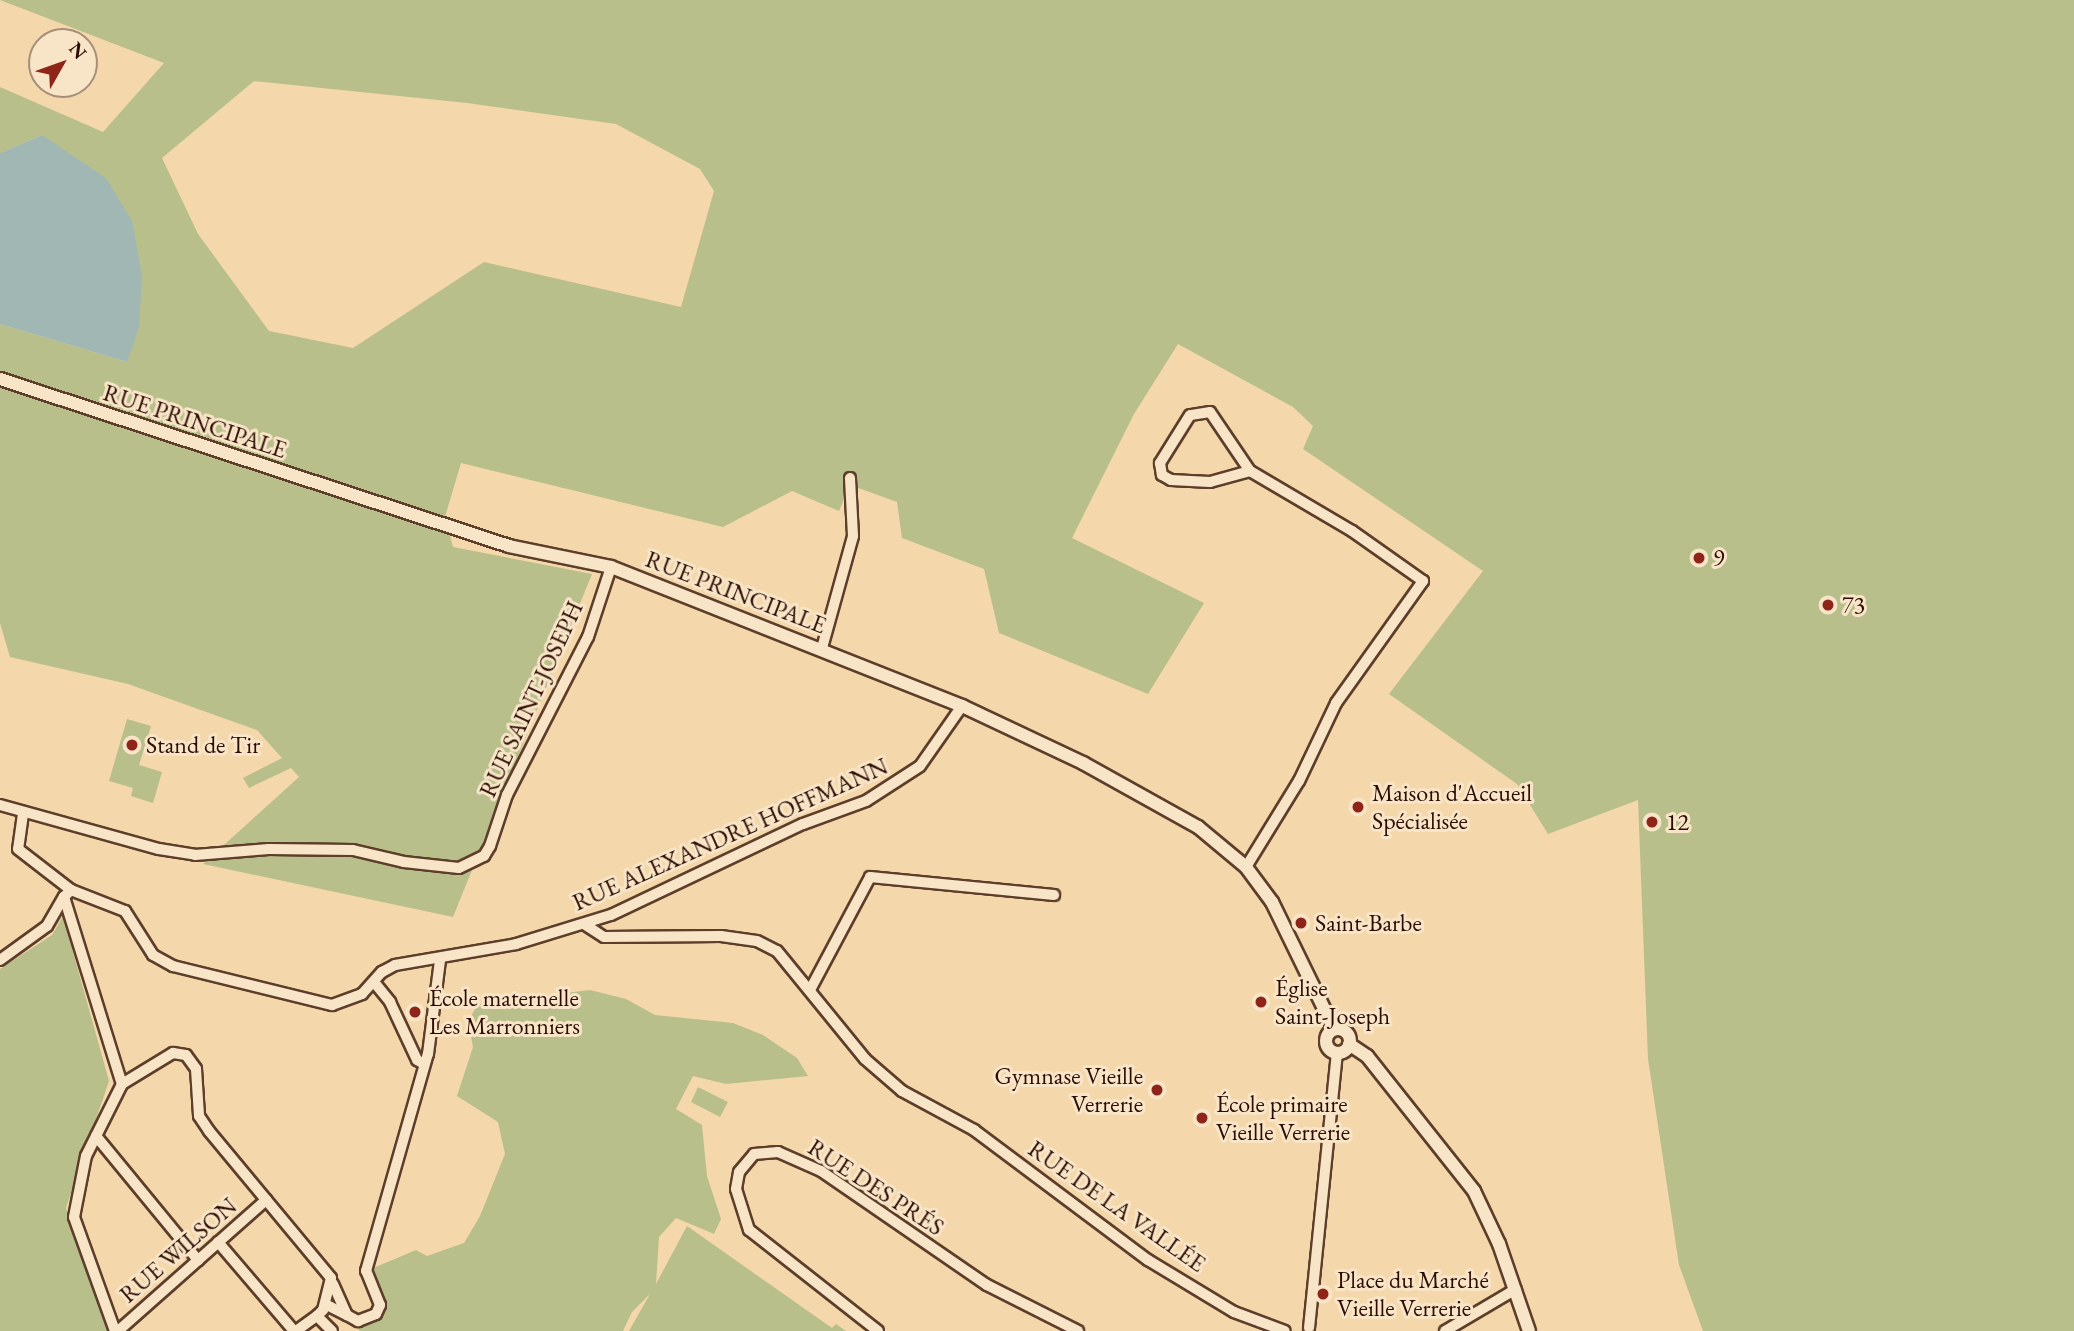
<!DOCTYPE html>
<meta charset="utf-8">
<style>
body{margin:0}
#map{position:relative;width:2074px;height:1331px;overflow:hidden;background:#f4d7aa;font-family:"EB Garamond",serif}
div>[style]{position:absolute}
.green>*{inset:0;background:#b8bf8b}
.water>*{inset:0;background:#a1b7b4}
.roads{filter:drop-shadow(2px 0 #5d3e2a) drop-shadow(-2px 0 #5d3e2a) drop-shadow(0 2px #5d3e2a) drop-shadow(0 -2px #5d3e2a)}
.minor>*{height:10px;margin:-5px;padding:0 5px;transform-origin:5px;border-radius:5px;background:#f8e5c8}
.tertiary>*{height:12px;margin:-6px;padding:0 6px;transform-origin:6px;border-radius:6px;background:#f8e5c8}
.tertiary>.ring{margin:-6px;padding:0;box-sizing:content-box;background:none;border:12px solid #f8e5c8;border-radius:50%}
.dots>*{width:19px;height:19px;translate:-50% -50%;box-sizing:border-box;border:4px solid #f8e5c8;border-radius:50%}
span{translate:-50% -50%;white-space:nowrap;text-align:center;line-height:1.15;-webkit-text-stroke:6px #f8e5c8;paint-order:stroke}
.street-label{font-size:24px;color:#2b0b00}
.poi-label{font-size:24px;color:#2b0b00}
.left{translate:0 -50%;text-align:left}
.right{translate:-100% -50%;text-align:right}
.north{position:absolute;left:28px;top:28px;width:70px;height:70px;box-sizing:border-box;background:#f8e5c8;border:2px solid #a68e78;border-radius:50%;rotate:50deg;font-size:19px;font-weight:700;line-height:28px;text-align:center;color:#2b0b00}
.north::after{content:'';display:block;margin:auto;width:24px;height:32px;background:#8f2418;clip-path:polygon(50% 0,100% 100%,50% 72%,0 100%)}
</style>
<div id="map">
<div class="green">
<div style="clip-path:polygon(evenodd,0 0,2074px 0,2074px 1331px,1703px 1331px,1679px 1265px,1648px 1059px,1638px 800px,1548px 834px,1517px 784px,1389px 694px,1483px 571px,1303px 449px,1313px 426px,1293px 407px,1178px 344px,1134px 414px,1072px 538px,1204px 603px,1148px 694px,999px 633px,984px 569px,902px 538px,897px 502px,850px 485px,839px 511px,792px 491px,723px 527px,461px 463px,445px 517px,453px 547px,592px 574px,453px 917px,203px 864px,299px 777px,291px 768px,249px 788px,243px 778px,282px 758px,257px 730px,128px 684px,10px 657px,0 623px,0 324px,127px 362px,42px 135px,0 153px,0 87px,103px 132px,164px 63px,0 0,254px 81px,467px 103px,616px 124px,700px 169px,714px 191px,681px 307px,484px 262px,353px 348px,269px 331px,198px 234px,162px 158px,254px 81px)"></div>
<div style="clip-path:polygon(127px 719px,151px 726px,139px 765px,162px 772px,153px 803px,131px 796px,133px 788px,109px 781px)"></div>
<div style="clip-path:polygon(63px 916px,109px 1081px,66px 1208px,109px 1331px,0 1331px,0 969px,52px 935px)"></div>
<div style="clip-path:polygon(590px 990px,626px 999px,655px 1015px,733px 1023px,763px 1035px,797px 1058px,808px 1076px,726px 1084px,693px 1076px,676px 1109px,702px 1125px,707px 1176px,721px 1219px,714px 1234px,676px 1218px,659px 1237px,656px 1284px,687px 1226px,832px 1328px,836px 1324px,846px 1331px,629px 1331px,650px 1294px,632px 1312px,623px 1331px,360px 1331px,352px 1324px,378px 1312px,383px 1295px,371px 1269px,416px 1250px,427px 1256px,464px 1243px,480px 1216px,505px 1154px,498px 1122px,457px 1096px,473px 1047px,468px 1021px,478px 1004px)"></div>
<div style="clip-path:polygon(698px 1087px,728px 1102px,720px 1117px,691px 1102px)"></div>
</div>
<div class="water">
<div style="clip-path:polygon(42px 135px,106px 178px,132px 221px,142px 276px,139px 327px,127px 362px,0 324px,0 153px)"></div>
</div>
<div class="roads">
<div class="minor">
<div style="left:822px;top:648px;width:116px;rotate:-74.5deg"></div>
<div style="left:853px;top:536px;width:58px;rotate:-93deg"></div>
<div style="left:0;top:805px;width:165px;rotate:15.5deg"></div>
<div style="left:159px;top:849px;width:36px;rotate:9deg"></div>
<div style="left:195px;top:855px;width:74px;rotate:-4.6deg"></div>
<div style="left:269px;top:849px;width:84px;rotate:0.7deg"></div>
<div style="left:353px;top:850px;width:52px;rotate:13.2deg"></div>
<div style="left:404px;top:862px;width:55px;rotate:6.2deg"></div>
<div style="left:459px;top:868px;width:28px;rotate:-26deg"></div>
<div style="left:484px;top:856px;width:12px;rotate:-59deg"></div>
<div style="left:490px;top:846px;width:54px;rotate:-71.6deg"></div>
<div style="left:507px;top:795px;width:178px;rotate:-62.9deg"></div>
<div style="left:588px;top:637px;width:74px;rotate:-71.8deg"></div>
<div style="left:23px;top:814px;width:35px;rotate:98deg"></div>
<div style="left:18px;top:849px;width:67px;rotate:37.7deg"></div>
<div style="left:71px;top:890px;width:10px;rotate:135deg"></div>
<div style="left:64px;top:897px;width:196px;rotate:72.8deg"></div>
<div style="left:1246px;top:867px;width:101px;rotate:-58.4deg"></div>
<div style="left:1299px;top:781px;width:86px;rotate:-64.6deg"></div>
<div style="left:1336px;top:703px;width:150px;rotate:-54.5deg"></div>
<div style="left:1423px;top:581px;width:87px;rotate:-144.8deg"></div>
<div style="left:1352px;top:531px;width:118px;rotate:-149.5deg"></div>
<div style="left:1250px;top:471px;width:71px;rotate:-124.1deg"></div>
<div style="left:1210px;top:412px;width:20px;rotate:171deg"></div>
<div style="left:1190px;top:415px;width:57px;rotate:122deg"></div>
<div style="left:1160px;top:463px;width:12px;rotate:81deg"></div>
<div style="left:1162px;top:475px;width:10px;rotate:29deg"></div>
<div style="left:1171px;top:480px;width:39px;rotate:3deg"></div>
<div style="left:1210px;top:482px;width:41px;rotate:-15.4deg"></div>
<div style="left:71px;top:890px;width:58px;rotate:21.3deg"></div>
<div style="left:125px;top:911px;width:52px;rotate:57.5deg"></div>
<div style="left:153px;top:955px;width:23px;rotate:29deg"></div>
<div style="left:173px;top:966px;width:164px;rotate:13.8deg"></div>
<div style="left:332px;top:1005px;width:32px;rotate:-20deg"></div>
<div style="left:362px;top:994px;width:30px;rotate:-48deg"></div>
<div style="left:382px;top:972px;width:15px;rotate:-28deg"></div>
<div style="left:395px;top:965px;width:123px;rotate:-9.8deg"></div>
<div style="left:516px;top:944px;width:99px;rotate:-17deg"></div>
<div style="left:611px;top:915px;width:212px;rotate:-25.4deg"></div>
<div style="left:803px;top:824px;width:67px;rotate:-20.1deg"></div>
<div style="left:866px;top:801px;width:64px;rotate:-32.9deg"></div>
<div style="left:920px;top:766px;width:73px;rotate:-55deg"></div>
<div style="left:584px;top:924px;width:24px;rotate:33deg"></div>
<div style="left:604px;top:937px;width:117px;rotate:-0.5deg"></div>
<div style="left:721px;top:936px;width:36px;rotate:8deg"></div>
<div style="left:757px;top:941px;width:22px;rotate:27deg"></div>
<div style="left:777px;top:951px;width:139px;rotate:50.8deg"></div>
<div style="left:865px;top:1059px;width:49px;rotate:40.9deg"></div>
<div style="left:902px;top:1091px;width:82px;rotate:28.4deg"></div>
<div style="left:974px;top:1130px;width:217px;rotate:36.8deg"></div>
<div style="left:1148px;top:1260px;width:100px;rotate:31.2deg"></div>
<div style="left:1234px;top:1312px;width:54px;rotate:20.4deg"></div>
<div style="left:0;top:960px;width:58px;rotate:-35.9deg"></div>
<div style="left:47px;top:926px;width:34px;rotate:-60deg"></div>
<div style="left:374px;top:982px;width:26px;rotate:51deg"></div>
<div style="left:390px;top:1002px;width:64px;rotate:65deg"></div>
<div style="left:417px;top:1060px;width:8px;rotate:30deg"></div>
<div style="left:810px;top:990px;width:128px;rotate:-62deg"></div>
<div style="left:870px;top:877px;width:185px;rotate:5.6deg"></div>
<div style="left:96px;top:1136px;width:161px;rotate:50.6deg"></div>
<div style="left:218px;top:1242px;width:117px;rotate:49.5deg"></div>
<div style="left:333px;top:1284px;width:34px;rotate:66deg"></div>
<div style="left:347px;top:1315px;width:13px;rotate:29deg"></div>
<div style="left:358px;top:1321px;width:19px;rotate:-21deg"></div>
<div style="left:376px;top:1314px;width:10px;rotate:-66deg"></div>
<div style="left:380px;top:1305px;width:37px;rotate:-112deg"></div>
<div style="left:366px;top:1271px;width:226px;rotate:-74.1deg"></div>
<div style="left:428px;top:1054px;width:95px;rotate:-82.7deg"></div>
<div style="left:325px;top:1304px;width:25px;rotate:27deg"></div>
<div style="left:1309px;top:1328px;width:276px;rotate:-84.2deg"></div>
<div style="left:115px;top:1331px;width:121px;rotate:-109.8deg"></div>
<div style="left:74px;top:1217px;width:62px;rotate:-78.9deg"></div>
<div style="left:86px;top:1156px;width:80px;rotate:-63.4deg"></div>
<div style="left:122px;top:1084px;width:60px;rotate:-31.3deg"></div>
<div style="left:173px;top:1053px;width:13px;rotate:9deg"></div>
<div style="left:186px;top:1055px;width:17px;rotate:54deg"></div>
<div style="left:196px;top:1069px;width:47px;rotate:86.3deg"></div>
<div style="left:199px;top:1116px;width:18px;rotate:56deg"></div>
<div style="left:209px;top:1131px;width:191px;rotate:50.3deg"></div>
<div style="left:331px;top:1278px;width:33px;rotate:104deg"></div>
<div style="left:323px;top:1310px;width:8px;rotate:135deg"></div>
<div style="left:317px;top:1316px;width:21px;rotate:45deg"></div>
<div style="left:118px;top:1331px;width:198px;rotate:-41.5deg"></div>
<div style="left:296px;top:1331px;width:26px;rotate:-36deg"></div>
<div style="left:878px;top:1331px;width:164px;rotate:-141.9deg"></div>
<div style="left:749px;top:1230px;width:43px;rotate:-107.6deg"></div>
<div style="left:736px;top:1189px;width:17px;rotate:-80deg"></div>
<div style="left:739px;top:1172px;width:23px;rotate:-50deg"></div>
<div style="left:754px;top:1154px;width:24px;rotate:-5deg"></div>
<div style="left:778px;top:1152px;width:47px;rotate:23.8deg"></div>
<div style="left:821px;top:1171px;width:201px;rotate:34.5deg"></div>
<div style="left:987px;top:1285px;width:102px;rotate:26.8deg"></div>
<div style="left:1445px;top:1331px;width:82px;rotate:-30.6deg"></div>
</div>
<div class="tertiary">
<div style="left:0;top:379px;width:536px;rotate:18.16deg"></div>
<div style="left:509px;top:546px;width:104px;rotate:11.6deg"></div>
<div style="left:611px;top:567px;width:378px;rotate:21.6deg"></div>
<div style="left:962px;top:706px;width:134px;rotate:25.2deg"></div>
<div style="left:1083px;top:763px;width:132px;rotate:29.1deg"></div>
<div style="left:1198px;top:827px;width:62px;rotate:39.8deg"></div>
<div style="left:1246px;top:867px;width:44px;rotate:53.4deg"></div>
<div style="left:1272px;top:902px;width:141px;rotate:64deg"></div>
<div class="ring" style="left:1326px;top:1029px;width:12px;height:12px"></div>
<div style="left:1349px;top:1044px;width:22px;rotate:34deg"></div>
<div style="left:1367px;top:1056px;width:172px;rotate:51.6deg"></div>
<div style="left:1474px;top:1191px;width:59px;rotate:64.7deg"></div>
<div style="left:1499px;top:1244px;width:92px;rotate:71deg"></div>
</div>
</div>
<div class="dots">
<div style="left:1699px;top:558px;background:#8f2418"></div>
<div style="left:1828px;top:605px;background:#8f2418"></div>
<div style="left:132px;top:745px;background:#8f2418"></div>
<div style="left:1358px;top:807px;background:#8f2418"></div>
<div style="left:1652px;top:822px;background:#8f2418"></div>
<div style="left:1301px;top:923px;background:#8f2418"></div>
<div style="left:1261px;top:1002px;background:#8f2418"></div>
<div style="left:415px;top:1012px;background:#8f2418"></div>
<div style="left:1157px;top:1090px;background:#8f2418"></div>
<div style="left:1202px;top:1118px;background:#8f2418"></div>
<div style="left:1323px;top:1294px;background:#8f2418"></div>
</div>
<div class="street-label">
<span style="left:195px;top:421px;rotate:18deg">RUE PRINCIPALE</span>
<span style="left:736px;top:592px;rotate:21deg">RUE PRINCIPALE</span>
<span style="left:531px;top:699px;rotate:-65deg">RUE SAINT-JOSEPH</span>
<span style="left:730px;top:834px;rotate:-24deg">RUE ALEXANDRE HOFFMANN</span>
<span style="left:876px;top:1187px;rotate:33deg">RUE DES PRÉS</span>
<span style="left:1117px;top:1206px;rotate:35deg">RUE DE LA VALLÉE</span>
<span style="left:178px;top:1250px;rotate:-41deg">RUE WILSON</span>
</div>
<div class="poi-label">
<span class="left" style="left:1713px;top:558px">9</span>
<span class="left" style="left:1842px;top:605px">73</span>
<span class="left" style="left:146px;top:745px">Stand de Tir</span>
<span class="left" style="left:1372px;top:807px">Maison d'Accueil<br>Spécialisée</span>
<span class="left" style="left:1666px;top:822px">12</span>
<span class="left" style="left:1315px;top:923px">Saint-Barbe</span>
<span class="left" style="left:1275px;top:1002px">Église<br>Saint-Joseph</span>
<span class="left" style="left:429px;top:1012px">École maternelle<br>Les Marronniers</span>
<span class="right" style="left:1143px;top:1090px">Gymnase Vieille<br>Verrerie</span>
<span class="left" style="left:1216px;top:1118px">École primaire<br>Vieille Verrerie</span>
<span class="left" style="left:1337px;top:1294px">Place du Marché<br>Vieille Verrerie</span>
</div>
<div class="north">N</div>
</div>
